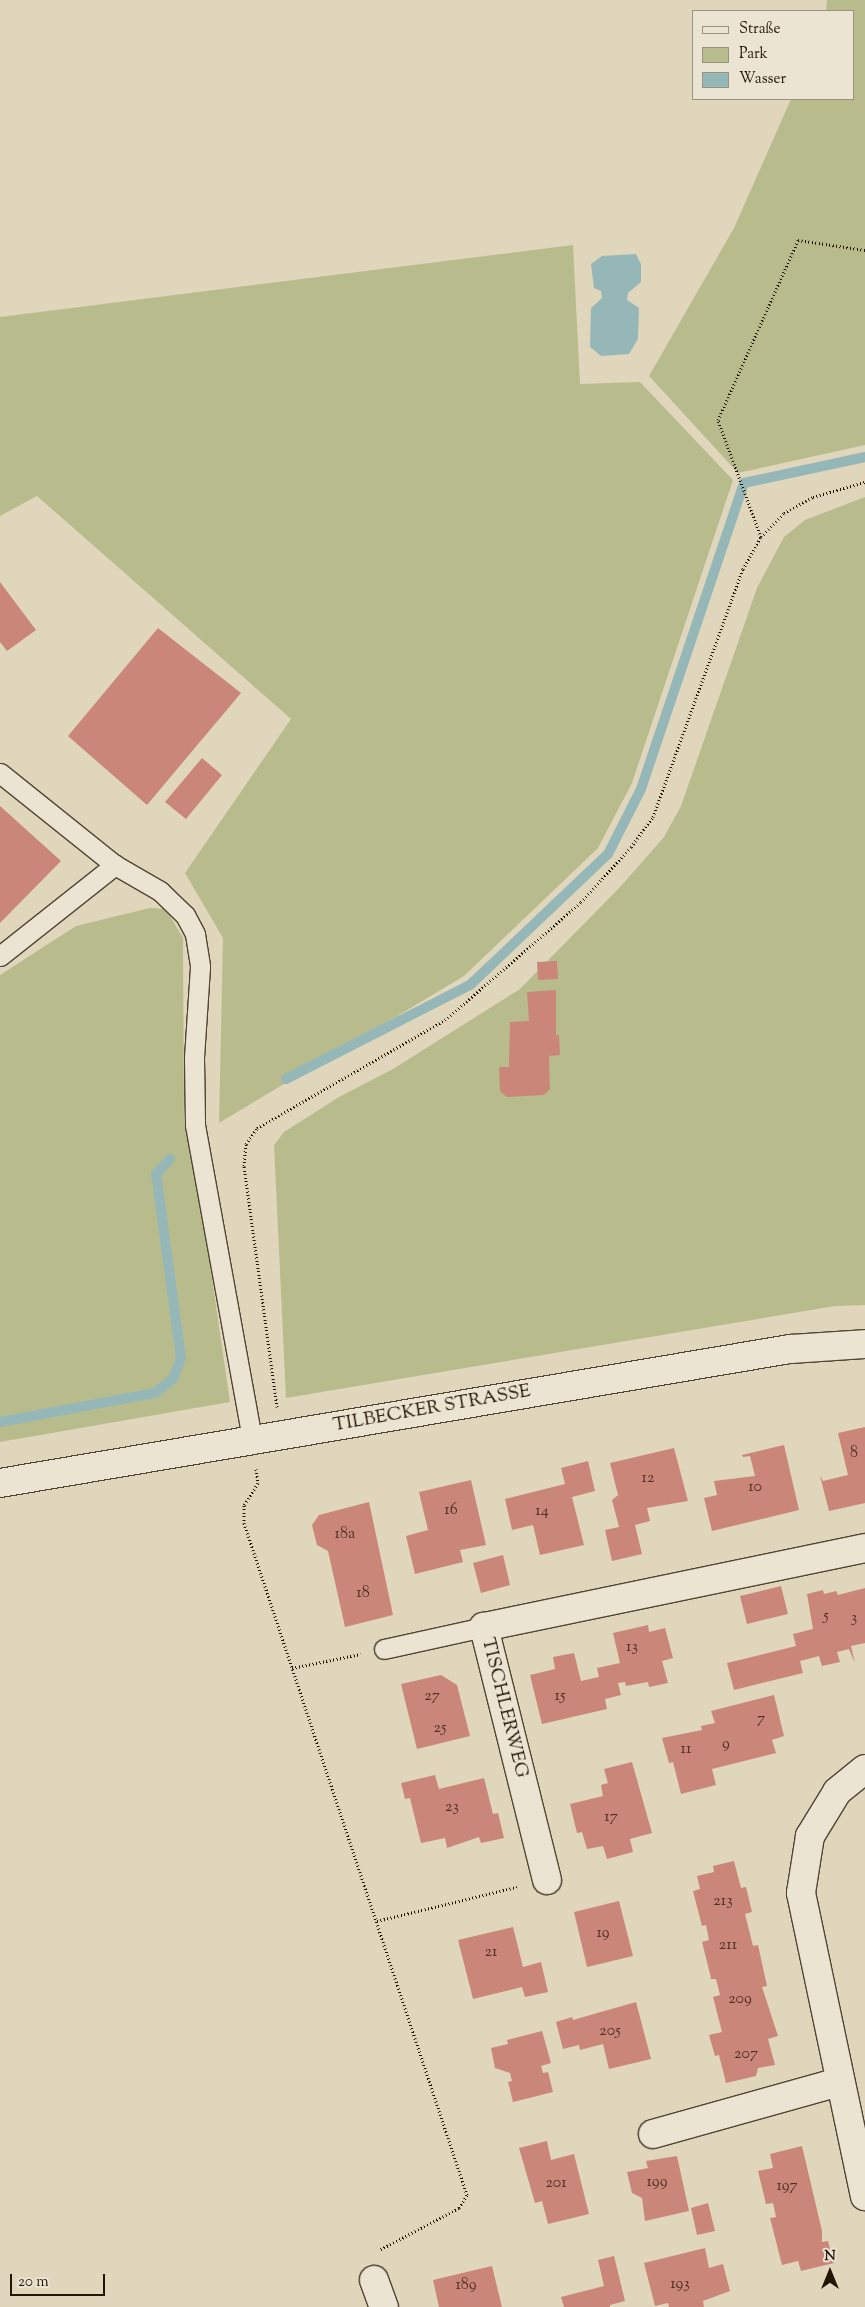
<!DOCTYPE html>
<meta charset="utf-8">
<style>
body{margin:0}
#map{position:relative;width:865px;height:2307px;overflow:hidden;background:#e0d6bc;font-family:"Sorts Mill Goudy",serif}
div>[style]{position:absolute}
.green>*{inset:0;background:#b8bc8d}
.water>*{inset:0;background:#96b7b7}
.stream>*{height:10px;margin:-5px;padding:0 5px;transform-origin:5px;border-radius:5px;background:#96b7b7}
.building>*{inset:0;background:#cb867a}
.path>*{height:3px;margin-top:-1.5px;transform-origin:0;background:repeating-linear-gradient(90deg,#231404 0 1px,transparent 0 3.5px)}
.roads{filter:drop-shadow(1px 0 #524432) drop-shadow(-1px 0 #524432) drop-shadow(0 1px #524432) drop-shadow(0 -1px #524432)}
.service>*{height:19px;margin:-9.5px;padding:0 9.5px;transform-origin:9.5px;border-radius:9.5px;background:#ebe4d3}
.minor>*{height:28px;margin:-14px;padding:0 14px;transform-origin:14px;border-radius:14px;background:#ebe4d3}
.secondary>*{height:28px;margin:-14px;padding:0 14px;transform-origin:14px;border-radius:14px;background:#ebe4d3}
span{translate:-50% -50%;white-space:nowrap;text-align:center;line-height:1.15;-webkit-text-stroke:5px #ebe4d3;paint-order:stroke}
.number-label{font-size:16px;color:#4d3022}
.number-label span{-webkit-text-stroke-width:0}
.street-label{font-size:19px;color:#231404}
.legend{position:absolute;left:692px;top:10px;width:162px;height:90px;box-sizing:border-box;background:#ebe4d3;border:1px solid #9b9180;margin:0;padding:6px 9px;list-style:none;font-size:15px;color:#231404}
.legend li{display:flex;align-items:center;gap:10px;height:25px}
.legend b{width:25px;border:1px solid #9b9180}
.north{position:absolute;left:805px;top:2247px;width:50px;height:50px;-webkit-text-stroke:4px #ebe4d3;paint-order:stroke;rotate:0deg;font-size:14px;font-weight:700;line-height:20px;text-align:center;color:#231404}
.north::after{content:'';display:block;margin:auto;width:18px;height:22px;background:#231404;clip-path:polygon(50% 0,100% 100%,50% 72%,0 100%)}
.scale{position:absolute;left:10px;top:2274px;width:95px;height:22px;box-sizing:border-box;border:2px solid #231404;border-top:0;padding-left:6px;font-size:15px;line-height:18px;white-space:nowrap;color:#231404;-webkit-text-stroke:4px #ebe4d3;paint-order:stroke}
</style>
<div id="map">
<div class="green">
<div style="clip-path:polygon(827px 0,865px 0,865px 445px,738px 473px,649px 376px,734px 228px,791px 99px,854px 99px,854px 11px,826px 11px)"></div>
<div style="clip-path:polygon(573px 245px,580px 384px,640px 382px,733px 480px,632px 783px,598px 848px,464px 976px,219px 1123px,223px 938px,185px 873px,291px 719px,37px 496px,0 516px,0 317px)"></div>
<div style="clip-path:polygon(865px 497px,865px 1305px,835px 1306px,286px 1398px,274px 1145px,284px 1132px,339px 1097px,393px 1069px,520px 989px,621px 886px,664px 837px,681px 806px,757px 588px,784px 537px,805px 520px)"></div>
<div style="clip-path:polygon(150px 908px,166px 909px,183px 938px,184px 1117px,202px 1209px,230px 1402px,0 1442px,0 975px,76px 926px)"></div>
</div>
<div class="water">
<div style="clip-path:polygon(636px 254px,641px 264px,641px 282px,628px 293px,627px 300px,639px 308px,638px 339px,629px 354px,601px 356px,590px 347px,591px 308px,602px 298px,601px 291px,594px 288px,591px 264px,602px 256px)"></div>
</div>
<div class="stream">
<div style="left:286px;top:1079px;width:207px;rotate:-27.1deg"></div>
<div style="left:470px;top:985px;width:190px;rotate:-43.5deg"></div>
<div style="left:608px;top:854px;width:73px;rotate:-63.1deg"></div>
<div style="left:641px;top:789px;width:323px;rotate:-71.4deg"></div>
<div style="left:744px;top:483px;width:124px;rotate:-12.1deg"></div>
<div style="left:0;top:1422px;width:158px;rotate:-10.6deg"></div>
<div style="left:155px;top:1393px;width:23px;rotate:-38deg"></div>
<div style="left:173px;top:1379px;width:22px;rotate:-69deg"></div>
<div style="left:181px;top:1358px;width:186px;rotate:-97.7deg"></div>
<div style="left:156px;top:1174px;width:21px;rotate:-47deg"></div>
</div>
<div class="building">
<div style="clip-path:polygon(0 582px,36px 630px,7px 651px,0 642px)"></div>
<div style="clip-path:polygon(158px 628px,241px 693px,147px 805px,68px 736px)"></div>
<div style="clip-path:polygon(202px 758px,222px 775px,186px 819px,165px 802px)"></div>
<div style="clip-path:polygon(0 806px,61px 861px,0 923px)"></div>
<div style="clip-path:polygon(557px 961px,558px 979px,538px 980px,537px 962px)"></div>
<div style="clip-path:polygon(556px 990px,556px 1035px,559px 1035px,560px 1055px,549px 1056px,550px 1089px,544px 1095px,507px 1097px,500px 1091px,499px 1067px,509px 1067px,510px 1022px,529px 1021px,527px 992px)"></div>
<div style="clip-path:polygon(865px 1427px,865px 1503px,829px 1511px,820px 1476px,823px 1481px,848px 1475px,838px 1433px)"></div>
<div style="clip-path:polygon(784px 1445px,799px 1510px,712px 1531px,704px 1498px,717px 1495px,714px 1481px,755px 1476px,750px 1456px,743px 1457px,742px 1455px)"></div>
<div style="clip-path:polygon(674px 1448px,688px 1501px,647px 1508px,650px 1521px,635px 1525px,642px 1554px,612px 1561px,605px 1530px,619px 1527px,612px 1500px,618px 1495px,610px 1463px)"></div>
<div style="clip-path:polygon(588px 1461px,595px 1491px,572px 1497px,584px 1545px,540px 1555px,533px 1525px,512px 1530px,505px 1499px,565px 1484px,561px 1468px)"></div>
<div style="clip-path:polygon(471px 1480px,486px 1545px,460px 1550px,463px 1562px,415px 1574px,406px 1536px,428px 1530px,419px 1492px)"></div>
<div style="clip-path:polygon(369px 1502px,393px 1615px,345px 1627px,328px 1551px,317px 1545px,312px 1525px,319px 1515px)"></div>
<div style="clip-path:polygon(503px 1555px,510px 1585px,481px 1593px,473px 1563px)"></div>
<div style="clip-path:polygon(781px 1586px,788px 1614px,747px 1624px,740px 1596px)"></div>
<div style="clip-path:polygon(865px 1588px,865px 1643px,851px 1646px,855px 1663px,849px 1649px,837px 1652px,840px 1662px,822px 1666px,819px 1656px,800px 1661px,803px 1673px,734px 1690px,727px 1663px,796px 1646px,793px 1634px,813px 1629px,807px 1594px,823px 1590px,824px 1594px,836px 1591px,838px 1595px)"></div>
<div style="clip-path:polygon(648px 1625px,649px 1632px,665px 1628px,673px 1658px,662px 1661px,668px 1683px,649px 1687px,648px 1682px,626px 1686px,625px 1682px,618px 1683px,621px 1695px,605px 1699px,607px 1709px,542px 1724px,530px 1675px,555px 1669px,553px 1657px,574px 1653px,581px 1681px,599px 1677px,597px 1668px,620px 1663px,613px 1633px)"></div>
<div style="clip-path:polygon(441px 1675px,457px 1685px,470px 1736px,417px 1749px,401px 1684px)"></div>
<div style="clip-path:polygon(774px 1695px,784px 1736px,772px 1740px,776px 1753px,712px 1769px,716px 1785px,681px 1794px,673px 1762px,669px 1763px,662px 1738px,702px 1730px,701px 1726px,715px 1723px,711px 1711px)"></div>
<div style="clip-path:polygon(632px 1762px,652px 1833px,630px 1839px,633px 1852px,607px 1859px,603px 1846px,587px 1849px,582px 1832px,577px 1833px,570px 1804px,603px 1796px,601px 1785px,608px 1783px,604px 1769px)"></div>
<div style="clip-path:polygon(435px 1775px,439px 1789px,484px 1778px,493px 1814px,498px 1813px,504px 1838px,481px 1843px,479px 1837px,447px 1848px,445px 1838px,421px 1843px,410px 1798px,405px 1799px,401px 1783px)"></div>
<div style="clip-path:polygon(734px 1861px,741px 1888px,746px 1887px,752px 1912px,745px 1914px,753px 1946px,758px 1945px,767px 1986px,762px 1987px,778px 2036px,768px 2039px,775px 2065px,758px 2068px,756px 2076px,726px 2083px,719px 2055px,715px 2056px,709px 2035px,722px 2032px,713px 1997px,720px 1995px,716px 1979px,709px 1979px,711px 1978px,702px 1942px,709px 1940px,706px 1925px,702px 1926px,693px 1891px,700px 1889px,697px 1876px,714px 1872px,713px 1866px)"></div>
<div style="clip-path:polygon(619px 1901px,633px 1956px,587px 1967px,574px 1912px)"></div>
<div style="clip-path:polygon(513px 1927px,523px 1967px,541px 1962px,548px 1992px,525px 1997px,522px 1987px,473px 1999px,458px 1940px)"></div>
<div style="clip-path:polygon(636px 2002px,651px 2059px,609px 2069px,603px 2044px,580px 2050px,579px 2045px,563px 2049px,556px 2022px,572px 2017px,573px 2020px)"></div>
<div style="clip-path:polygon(542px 2031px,551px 2063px,541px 2066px,543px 2073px,548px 2072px,553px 2092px,513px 2102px,508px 2082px,512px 2081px,510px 2073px,495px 2068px,491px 2048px,508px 2044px,507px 2040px)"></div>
<div style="clip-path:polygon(547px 2141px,551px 2160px,574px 2154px,589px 2214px,548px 2224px,542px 2201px,535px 2203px,519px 2148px)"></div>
<div style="clip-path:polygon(802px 2146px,822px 2231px,822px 2242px,828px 2241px,834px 2263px,801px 2271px,798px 2261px,782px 2265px,770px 2218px,776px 2217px,773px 2203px,766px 2204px,758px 2171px,773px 2168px,770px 2154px)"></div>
<div style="clip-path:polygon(677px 2156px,689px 2211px,645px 2221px,642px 2198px,632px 2193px,627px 2172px,648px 2168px,646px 2161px)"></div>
<div style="clip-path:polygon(708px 2203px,715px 2231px,697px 2235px,691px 2208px)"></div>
<div style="clip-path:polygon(705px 2248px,709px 2268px,723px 2264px,730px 2291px,703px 2301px,704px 2307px,669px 2307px,668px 2303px,655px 2306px,644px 2263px)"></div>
<div style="clip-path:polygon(614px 2256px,625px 2301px,610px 2305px,610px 2307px,564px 2307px,561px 2297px,604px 2286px,598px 2260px)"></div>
<div style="clip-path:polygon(492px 2266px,502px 2307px,439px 2307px,433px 2280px)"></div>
</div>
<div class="path">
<div style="left:761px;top:537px;width:125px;rotate:-110.2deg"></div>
<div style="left:718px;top:420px;width:197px;rotate:-66deg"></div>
<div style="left:798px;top:240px;width:68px;rotate:8.5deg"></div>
<div style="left:277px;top:1407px;width:243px;rotate:-97.8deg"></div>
<div style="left:244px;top:1166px;width:22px;rotate:-85deg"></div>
<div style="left:246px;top:1144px;width:19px;rotate:-55deg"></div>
<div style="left:257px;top:1128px;width:217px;rotate:-29.9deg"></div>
<div style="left:445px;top:1020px;width:180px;rotate:-40.9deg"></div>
<div style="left:581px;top:902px;width:74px;rotate:-47.7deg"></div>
<div style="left:631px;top:847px;width:37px;rotate:-54deg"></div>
<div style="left:653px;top:817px;width:264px;rotate:-70.1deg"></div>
<div style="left:743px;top:569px;width:37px;rotate:-61deg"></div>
<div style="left:761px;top:537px;width:33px;rotate:-46deg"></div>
<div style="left:784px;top:513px;width:33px;rotate:-29deg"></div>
<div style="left:813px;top:497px;width:54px;rotate:-16.1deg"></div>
<div style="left:256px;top:1469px;width:14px;rotate:82deg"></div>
<div style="left:258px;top:1483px;width:26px;rotate:122deg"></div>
<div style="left:244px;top:1505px;width:18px;rotate:90deg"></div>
<div style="left:244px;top:1523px;width:708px;rotate:71.64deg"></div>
<div style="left:467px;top:2195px;width:15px;rotate:122deg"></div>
<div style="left:459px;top:2208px;width:90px;rotate:152.3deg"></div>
<div style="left:292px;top:1668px;width:70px;rotate:-11.5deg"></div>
<div style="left:377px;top:1921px;width:144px;rotate:-13.7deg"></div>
</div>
<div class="roads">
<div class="service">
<div style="left:0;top:773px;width:147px;rotate:38.7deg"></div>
<div style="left:115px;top:865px;width:52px;rotate:30deg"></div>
<div style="left:160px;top:891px;width:35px;rotate:44deg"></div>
<div style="left:185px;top:915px;width:21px;rotate:62deg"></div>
<div style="left:195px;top:934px;width:33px;rotate:81deg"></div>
<div style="left:200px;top:967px;width:91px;rotate:93.8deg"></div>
<div style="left:194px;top:1058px;width:67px;rotate:89.1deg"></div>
<div style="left:195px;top:1125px;width:319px;rotate:79.7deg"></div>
<div style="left:0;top:956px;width:147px;rotate:-38.4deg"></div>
<div style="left:384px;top:1649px;width:102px;rotate:-12.4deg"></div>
</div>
<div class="minor">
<div style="left:865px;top:1769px;width:36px;rotate:141deg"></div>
<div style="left:837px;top:1792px;width:52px;rotate:121.5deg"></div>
<div style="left:810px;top:1836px;width:58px;rotate:99deg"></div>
<div style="left:801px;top:1893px;width:310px;rotate:78.1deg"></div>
<div style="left:547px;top:1880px;width:261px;rotate:-104deg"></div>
<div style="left:484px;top:1627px;width:389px;rotate:-11.7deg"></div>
<div style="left:653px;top:2134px;width:193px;rotate:-15.6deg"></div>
<div style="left:374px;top:2280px;width:29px;rotate:70deg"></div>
</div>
<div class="secondary">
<div style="left:0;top:1483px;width:801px;rotate:-9.63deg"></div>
<div style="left:790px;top:1349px;width:75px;rotate:-3.8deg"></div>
</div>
</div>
<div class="number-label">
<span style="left:854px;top:1454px">8</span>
<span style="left:648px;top:1479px">12</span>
<span style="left:755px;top:1488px">10</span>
<span style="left:451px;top:1511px">16</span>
<span style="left:542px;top:1512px">14</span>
<span style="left:345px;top:1535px">18a</span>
<span style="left:363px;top:1594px">18</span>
<span style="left:826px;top:1617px">5</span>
<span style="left:854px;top:1619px">3</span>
<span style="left:632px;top:1648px">13</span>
<span style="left:432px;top:1697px">27</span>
<span style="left:560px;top:1697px">15</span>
<span style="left:761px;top:1720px">7</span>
<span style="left:440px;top:1729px">25</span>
<span style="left:726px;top:1745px">9</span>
<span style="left:686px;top:1750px">11</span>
<span style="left:452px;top:1808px">23</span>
<span style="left:611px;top:1818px">17</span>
<span style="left:723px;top:1902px">213</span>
<span style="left:603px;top:1934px">19</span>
<span style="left:728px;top:1946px">211</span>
<span style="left:491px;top:1953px">21</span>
<span style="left:740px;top:2000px">209</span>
<span style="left:610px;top:2032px">205</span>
<span style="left:746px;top:2055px">207</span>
<span style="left:657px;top:2183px">199</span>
<span style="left:556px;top:2184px">201</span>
<span style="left:787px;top:2187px">197</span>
<span style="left:680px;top:2285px">193</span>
<span style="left:466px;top:2286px">189</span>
</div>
<div class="street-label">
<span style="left:432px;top:1409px;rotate:-10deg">TILBECKER STRASSE</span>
<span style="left:504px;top:1708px;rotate:76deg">TISCHLERWEG</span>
</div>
<ul class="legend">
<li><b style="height:6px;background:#ebe4d3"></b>Straße</li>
<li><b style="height:14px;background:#b8bc8d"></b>Park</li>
<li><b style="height:14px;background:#96b7b7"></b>Wasser</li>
</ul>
<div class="north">N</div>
<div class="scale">20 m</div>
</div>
